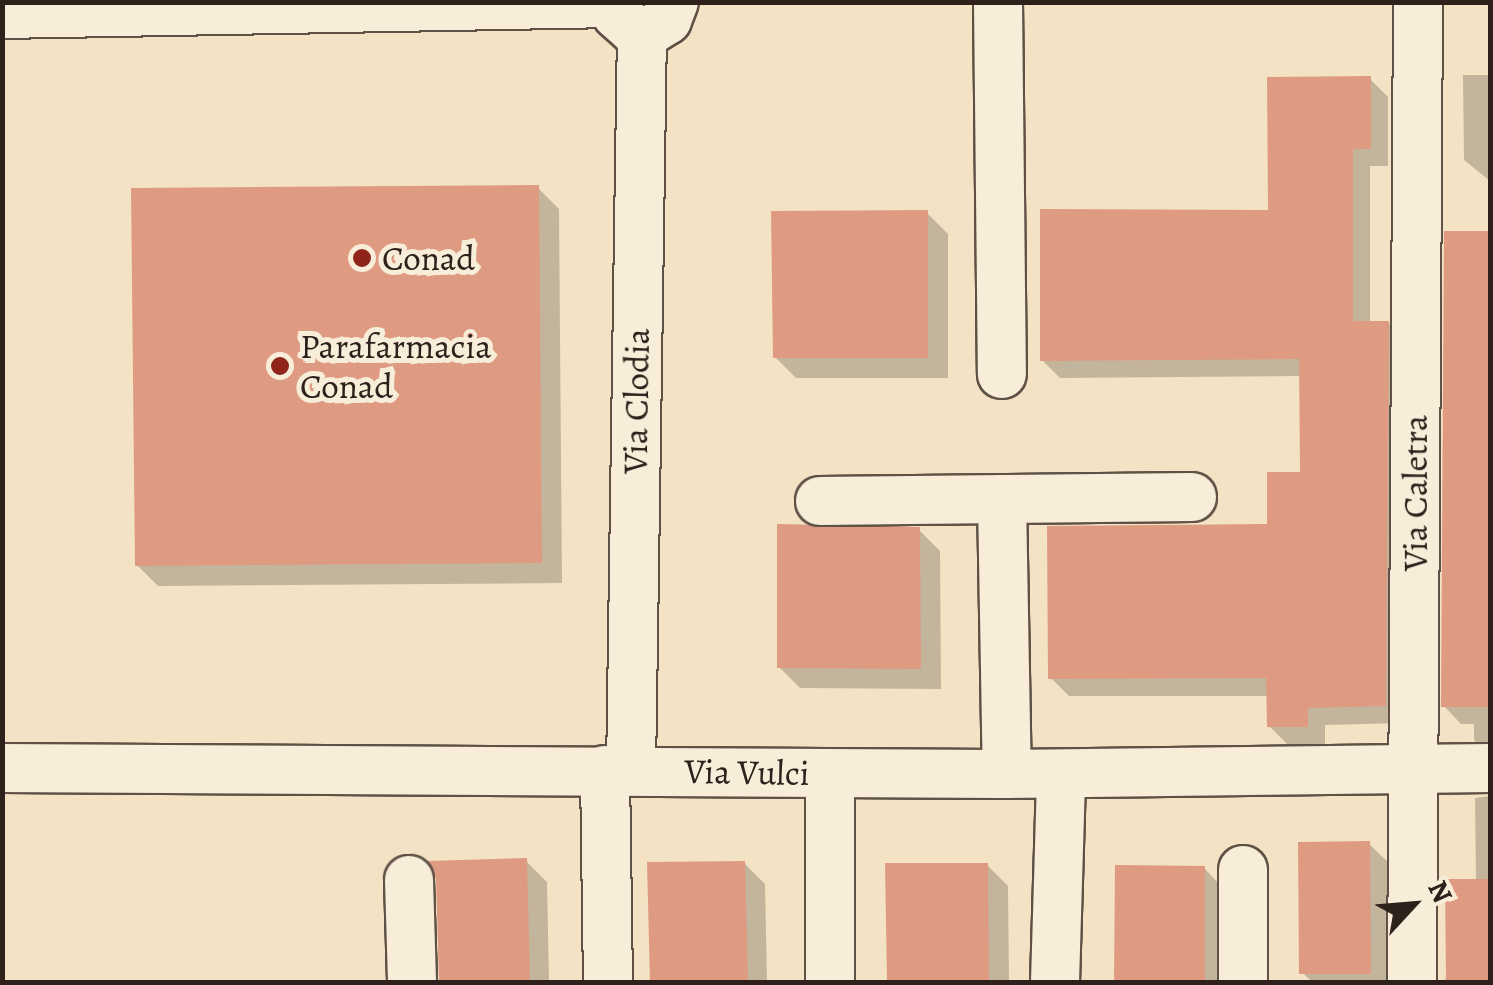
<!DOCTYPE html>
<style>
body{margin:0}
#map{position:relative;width:1493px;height:985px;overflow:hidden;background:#f3e3c4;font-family:Alegreya,serif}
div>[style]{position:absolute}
.shadow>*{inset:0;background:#0003}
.building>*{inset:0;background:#de9b82}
.roads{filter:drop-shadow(2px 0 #5f5145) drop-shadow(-2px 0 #5f5145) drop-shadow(0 2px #5f5145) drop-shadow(0 -2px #5f5145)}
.street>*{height:48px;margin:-24px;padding:0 24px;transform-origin:24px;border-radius:24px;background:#f7edd9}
.dots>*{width:28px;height:28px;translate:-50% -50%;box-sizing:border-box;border:5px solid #f7edd9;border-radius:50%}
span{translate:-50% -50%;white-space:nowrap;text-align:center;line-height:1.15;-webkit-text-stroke:10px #f7edd9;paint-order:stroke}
.poi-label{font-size:35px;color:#2e201b}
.left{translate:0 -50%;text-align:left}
.street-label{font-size:35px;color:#2e201b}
.frame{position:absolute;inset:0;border:5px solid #2e201b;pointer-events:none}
.north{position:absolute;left:1363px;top:855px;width:100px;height:100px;-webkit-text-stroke:8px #f7edd9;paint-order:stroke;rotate:64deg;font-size:28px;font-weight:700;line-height:40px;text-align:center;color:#2e201b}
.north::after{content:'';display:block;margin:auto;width:35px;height:45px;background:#2e201b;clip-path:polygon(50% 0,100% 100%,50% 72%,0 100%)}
</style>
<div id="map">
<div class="shadow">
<div style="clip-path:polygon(1463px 75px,1490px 75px,1490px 181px,1464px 160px)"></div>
<div style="clip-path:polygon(1370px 79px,1388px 97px,1388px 166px,1370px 166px,1370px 324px,1388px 323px,1406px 342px,1403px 723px,1325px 725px,1325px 744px,1287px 744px,1269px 726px,1269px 696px,1069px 696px,1051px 678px,1270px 526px,1303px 475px,1301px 376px,1060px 378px,1042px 360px,1271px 213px)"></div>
<div style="clip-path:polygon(538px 188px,559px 209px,562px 583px,158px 586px,137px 565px)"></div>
<div style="clip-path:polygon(927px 213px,948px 234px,948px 378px,796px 378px,775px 357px)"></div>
<div style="clip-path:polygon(1490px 233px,1490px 756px,1474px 740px,1474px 724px,1461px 724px,1444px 706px)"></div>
<div style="clip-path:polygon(919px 530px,940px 551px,941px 689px,800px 688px,779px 667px)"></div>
<div style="clip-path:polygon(1490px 796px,1490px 982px,1439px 982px,1448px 978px,1476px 882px,1475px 798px)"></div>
<div style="clip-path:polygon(1369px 844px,1387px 861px,1388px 982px,1312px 982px,1302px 972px)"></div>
<div style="clip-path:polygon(526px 861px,547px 882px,549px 982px,442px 982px,439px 879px)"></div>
<div style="clip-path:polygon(744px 863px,765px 884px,767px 982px,652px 982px,649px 865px)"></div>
<div style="clip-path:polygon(987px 865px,1008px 886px,1009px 982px,889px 982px,888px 866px)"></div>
<div style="clip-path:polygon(1118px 867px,1204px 868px,1225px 890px,1225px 982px,1117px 982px)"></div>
</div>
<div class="building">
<div style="clip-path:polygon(1371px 76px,1371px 149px,1353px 149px,1353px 321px,1389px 321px,1386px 706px,1308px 708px,1308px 727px,1267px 727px,1266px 678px,1048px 679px,1047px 526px,1267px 524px,1267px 472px,1300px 472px,1299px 359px,1040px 361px,1040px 209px,1268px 210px,1267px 77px)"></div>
<div style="clip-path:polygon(539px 185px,542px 563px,135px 566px,131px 188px)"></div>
<div style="clip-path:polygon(928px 210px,928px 358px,773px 358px,771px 211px)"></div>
<div style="clip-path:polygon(1444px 231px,1490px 231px,1490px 707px,1441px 707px)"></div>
<div style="clip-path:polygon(777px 524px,920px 527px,921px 669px,777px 668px)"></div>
<div style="clip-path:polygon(1370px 841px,1371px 974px,1299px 974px,1298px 842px)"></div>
<div style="clip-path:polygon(527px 858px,530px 982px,439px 982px,436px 879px,427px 861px)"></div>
<div style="clip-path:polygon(745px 861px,748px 982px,650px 982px,647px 862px)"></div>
<div style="clip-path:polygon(885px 863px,988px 863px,989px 982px,887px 982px)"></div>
<div style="clip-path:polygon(1115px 865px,1205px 866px,1205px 982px,1114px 982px)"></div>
<div style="clip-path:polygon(1445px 879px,1490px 879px,1490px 982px,1446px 982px)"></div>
</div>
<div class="roads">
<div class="street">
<div style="left:998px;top:2px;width:372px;rotate:89.4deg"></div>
<div style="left:2px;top:14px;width:611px;rotate:-1.03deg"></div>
<div style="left:617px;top:15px;width:23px;rotate:41deg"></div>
<div style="left:634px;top:30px;width:17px"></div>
<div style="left:651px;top:30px;width:19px;rotate:-32deg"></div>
<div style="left:667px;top:20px;width:19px;rotate:-69deg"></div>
<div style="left:1002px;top:499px;width:275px;rotate:89deg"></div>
<div style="left:820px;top:501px;width:372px;rotate:-0.6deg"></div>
<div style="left:2px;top:768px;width:1005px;rotate:0.34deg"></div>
<div style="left:1007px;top:774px;width:483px;rotate:-0.7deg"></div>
<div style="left:605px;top:770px;width:212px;rotate:89.2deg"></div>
<div style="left:631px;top:771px;width:739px;rotate:-89.15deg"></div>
<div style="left:409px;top:880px;width:102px;rotate:88.3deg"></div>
<div style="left:830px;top:982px;width:209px;rotate:-90deg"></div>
<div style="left:1055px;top:982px;width:208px;rotate:-88.3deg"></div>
<div style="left:1243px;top:982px;width:112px;rotate:-90deg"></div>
<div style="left:1412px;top:982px;width:980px;rotate:-89.65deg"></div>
</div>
</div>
<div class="dots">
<div style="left:362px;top:258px;background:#8f2418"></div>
<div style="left:280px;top:366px;background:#8f2418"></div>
</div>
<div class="poi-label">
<span class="left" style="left:382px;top:258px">Conad</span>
<span class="left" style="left:300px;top:366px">Parafarmacia<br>Conad</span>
</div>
<div class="street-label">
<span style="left:636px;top:401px;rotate:-89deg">Via Clodia</span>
<span style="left:1415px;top:493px;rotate:-90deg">Via Caletra</span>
<span style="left:747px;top:772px;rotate:1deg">Via Vulci</span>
</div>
<div class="frame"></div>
<div class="north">N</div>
</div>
